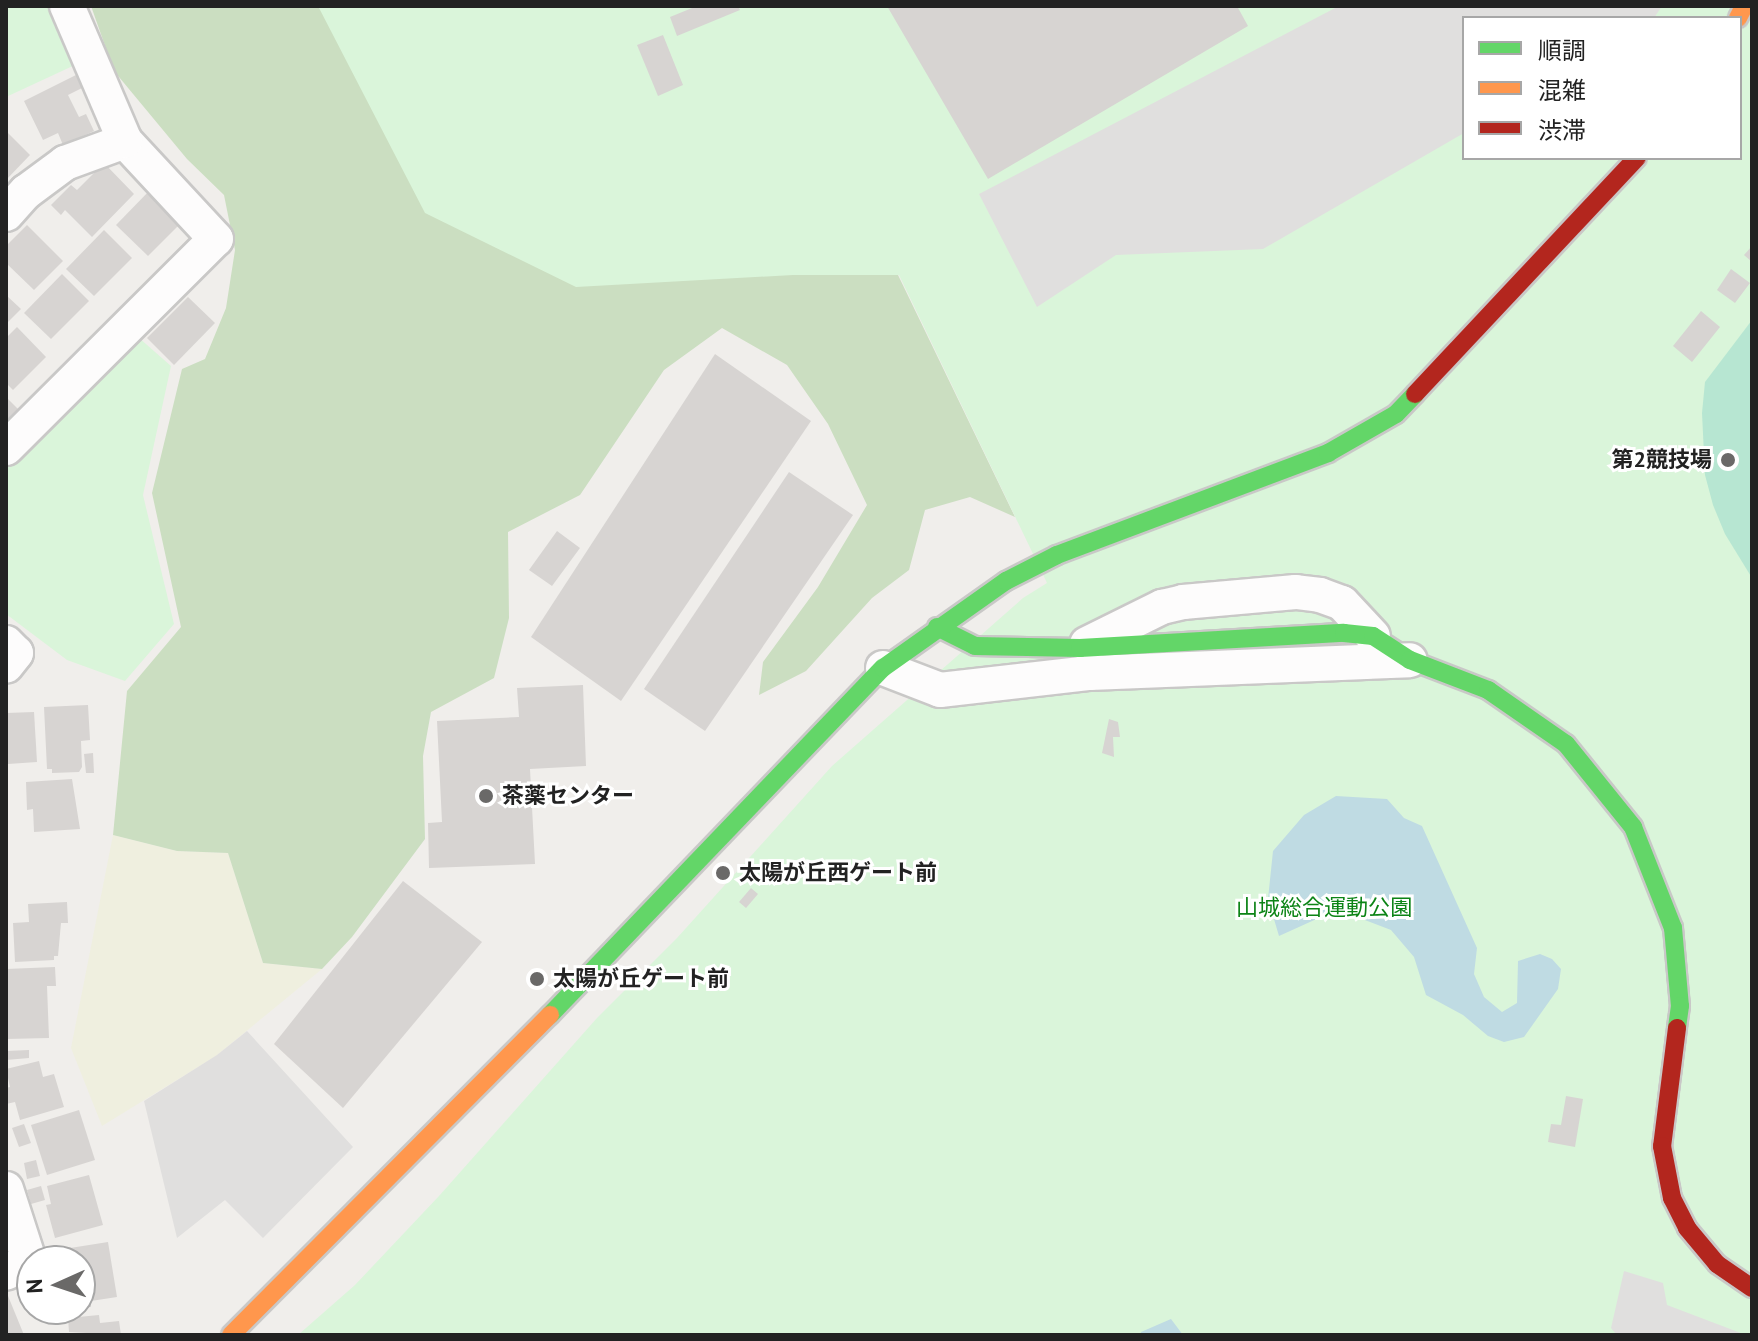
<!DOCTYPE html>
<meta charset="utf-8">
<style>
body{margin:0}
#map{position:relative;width:1758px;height:1341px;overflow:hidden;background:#f0eeeb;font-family:"PT Sans","Noto Sans JP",sans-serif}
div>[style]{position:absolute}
.farmland>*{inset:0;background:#efefdf}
.forest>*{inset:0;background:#cbdec1}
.park>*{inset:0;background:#daf5da}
.pitch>*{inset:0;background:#b7e6d2}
.parking>*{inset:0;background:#e0dfde}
.water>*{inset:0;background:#bfdbe3}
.building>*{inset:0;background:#d7d4d2}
.roads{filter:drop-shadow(2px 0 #c9c8c7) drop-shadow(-2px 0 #c9c8c7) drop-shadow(0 2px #c9c8c7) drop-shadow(0 -2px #c9c8c7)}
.street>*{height:34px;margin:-17px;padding:0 17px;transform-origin:17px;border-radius:17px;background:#fdfcfc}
.fast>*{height:18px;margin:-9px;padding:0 9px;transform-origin:9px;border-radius:9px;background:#63d668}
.slow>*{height:18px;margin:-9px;padding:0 9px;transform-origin:9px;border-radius:9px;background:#ff974d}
.jam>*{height:18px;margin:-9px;padding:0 9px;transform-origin:9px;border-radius:9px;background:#b3261e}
.dots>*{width:22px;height:22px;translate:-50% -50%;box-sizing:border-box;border:4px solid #fff;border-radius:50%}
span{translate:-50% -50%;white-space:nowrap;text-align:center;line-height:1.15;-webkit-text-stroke:6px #fff;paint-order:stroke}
.poi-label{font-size:22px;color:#222;font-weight:700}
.right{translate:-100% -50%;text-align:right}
.left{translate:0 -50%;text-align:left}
.park-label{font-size:22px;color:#0c8416}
.frame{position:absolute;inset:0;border:8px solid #222;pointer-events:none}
.legend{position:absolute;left:1462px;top:16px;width:280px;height:144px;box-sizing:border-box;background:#fff;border:2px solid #a7a7a7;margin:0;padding:10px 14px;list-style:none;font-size:24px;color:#222}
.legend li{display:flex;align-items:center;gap:16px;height:40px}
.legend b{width:40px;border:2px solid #a7a7a7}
.north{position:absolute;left:16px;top:1245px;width:80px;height:80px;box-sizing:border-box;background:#fff;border:2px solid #a7a7a7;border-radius:50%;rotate:267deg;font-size:22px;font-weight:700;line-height:32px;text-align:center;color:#222}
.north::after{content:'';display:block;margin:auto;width:28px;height:36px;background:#6a6968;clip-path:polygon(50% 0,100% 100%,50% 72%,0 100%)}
</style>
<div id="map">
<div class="farmland">
<div style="clip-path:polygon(113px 835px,177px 851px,228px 853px,263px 963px,322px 969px,216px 1056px,102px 1126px,71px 1048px)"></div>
</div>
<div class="forest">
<div style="clip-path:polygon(91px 6px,688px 6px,898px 275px,1015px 517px,970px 497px,925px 510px,909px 570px,872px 598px,806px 671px,759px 695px,763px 662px,818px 587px,867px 505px,828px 424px,787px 365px,722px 328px,664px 370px,580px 495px,508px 532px,509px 618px,494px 678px,431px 712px,423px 756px,425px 839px,352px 937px,322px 969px,263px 963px,228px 853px,177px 851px,113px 835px,127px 691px,181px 627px,152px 493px,182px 369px,205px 359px,226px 308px,235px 250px,224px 195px,187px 159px,114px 71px)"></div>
</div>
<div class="park">
<div style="clip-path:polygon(6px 6px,70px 6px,90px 58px,6px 97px)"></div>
<div style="clip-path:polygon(evenodd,318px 6px,1752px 6px,1752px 1335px,298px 1335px,355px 1285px,439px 1196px,597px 1018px,677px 938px,832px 766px,1023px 598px,1047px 583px,899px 275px,793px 275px,576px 287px,425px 213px,318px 6px,1464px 18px,1740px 18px,1740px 158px,1464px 158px,1464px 18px)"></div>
<div style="clip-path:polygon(138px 337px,171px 366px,143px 495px,174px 624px,125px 681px,67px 660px,6px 614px,6px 466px)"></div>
</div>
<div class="pitch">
<div style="clip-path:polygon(1752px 320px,1752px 578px,1725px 534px,1713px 505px,1705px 475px,1702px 413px,1705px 382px)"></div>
</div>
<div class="parking">
<div style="clip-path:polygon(1339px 6px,1662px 6px,1654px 18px,1464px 18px,1464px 133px,1263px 249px,1116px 255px,1037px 307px,979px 194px)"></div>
<div style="clip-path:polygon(247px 1031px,353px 1147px,263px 1238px,225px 1200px,177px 1238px,144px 1101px,217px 1055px)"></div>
<div style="clip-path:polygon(1624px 1271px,1663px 1283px,1667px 1305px,1746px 1335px,1617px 1335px,1611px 1328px)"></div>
</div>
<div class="water">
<div style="clip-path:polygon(1336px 796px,1387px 799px,1404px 818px,1422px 826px,1477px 948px,1474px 974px,1484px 997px,1502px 1012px,1517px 1003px,1518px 961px,1540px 954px,1552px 959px,1561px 969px,1558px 989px,1524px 1037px,1504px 1042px,1488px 1036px,1463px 1015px,1426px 995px,1414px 957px,1391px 930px,1357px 917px,1321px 917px,1279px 936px,1268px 899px,1273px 851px,1304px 815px)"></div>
<div style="clip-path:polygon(1171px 1319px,1183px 1335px,1140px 1335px,1141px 1332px)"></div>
</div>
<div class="building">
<div style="clip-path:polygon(697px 6px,738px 6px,740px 10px,677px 36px,670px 17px)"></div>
<div style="clip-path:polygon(887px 6px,1237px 6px,1248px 26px,988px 179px)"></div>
<div style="clip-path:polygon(663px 35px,683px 85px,658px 96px,637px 45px)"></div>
<div style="clip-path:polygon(76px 75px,82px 88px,68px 95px,79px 117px,86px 114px,94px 131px,63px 145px,58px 133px,43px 140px,24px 101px)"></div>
<div style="clip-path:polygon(6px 131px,30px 155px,6px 180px)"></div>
<div style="clip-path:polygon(104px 163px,134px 194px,92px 237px,65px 210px,61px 215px,51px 205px,71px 185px,77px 190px)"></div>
<div style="clip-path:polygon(152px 188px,184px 220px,148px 256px,116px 225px)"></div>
<div style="clip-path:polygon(27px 225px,63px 261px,34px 290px,6px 263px,6px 246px)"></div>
<div style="clip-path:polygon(104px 230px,132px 258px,94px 296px,66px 269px)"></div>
<div style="clip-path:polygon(1752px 246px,1752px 262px,1744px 255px)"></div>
<div style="clip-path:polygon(1731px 269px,1750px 283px,1735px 303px,1717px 290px)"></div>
<div style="clip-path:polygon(62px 274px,89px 301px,51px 339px,24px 313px)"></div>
<div style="clip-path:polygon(6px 295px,21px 309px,6px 324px)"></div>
<div style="clip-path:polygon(188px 297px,215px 323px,174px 365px,147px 338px)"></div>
<div style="clip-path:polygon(1701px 311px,1720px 327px,1692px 362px,1673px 346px)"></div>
<div style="clip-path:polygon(17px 327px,46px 357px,13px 390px,6px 383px,6px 338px)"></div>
<div style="clip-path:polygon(715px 354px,811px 421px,621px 701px,531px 637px)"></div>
<div style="clip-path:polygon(6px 397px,19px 410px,10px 420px,6px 416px)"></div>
<div style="clip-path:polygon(789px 472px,853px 515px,705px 731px,644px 689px)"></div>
<div style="clip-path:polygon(557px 531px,580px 548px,552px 586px,529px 570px)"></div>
<div style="clip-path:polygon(583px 685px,586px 766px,530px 769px,535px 864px,429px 868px,428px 823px,442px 822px,437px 721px,519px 717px,517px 688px)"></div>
<div style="clip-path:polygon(88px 705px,90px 740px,81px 741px,82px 767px,79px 772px,52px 773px,52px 769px,47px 769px,44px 707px)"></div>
<div style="clip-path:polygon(34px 712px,37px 762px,8px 764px,6px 713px)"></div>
<div style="clip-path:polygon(1109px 719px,1118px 722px,1120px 737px,1113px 737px,1114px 757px,1102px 753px)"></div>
<div style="clip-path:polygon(93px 753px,94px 773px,86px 773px,84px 754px)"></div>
<div style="clip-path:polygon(72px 779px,80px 829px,34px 832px,33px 809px,27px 810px,26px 782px)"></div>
<div style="clip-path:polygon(403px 881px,482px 942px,343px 1108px,274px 1044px)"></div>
<div style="clip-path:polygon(751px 888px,758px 894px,746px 908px,739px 902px)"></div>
<div style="clip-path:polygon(67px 902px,68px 923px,61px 923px,58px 956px,54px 956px,54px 960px,15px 962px,13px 923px,29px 922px,28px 904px)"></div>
<div style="clip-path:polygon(55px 967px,56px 986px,47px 986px,49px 1038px,6px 1039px,6px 969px)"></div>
<div style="clip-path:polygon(29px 1050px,29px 1058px,6px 1060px,6px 1051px)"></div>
<div style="clip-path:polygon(39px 1061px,43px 1077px,54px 1074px,64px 1107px,20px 1120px,15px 1102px,6px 1104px,6px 1088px,10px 1087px,6px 1069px)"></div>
<div style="clip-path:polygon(1566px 1096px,1583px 1099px,1575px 1147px,1548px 1142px,1551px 1124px,1561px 1125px)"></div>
<div style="clip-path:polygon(79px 1110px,95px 1160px,47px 1175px,31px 1125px)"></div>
<div style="clip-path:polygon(24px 1124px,31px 1143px,19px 1147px,12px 1128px)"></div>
<div style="clip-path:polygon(36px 1160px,40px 1176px,27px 1179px,24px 1163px)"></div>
<div style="clip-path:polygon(89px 1175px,103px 1225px,55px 1238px,46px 1205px,51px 1204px,47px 1186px)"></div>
<div style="clip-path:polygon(41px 1186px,45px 1200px,31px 1204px,27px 1190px)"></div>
<div style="clip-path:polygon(108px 1242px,117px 1297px,91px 1301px,91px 1307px,80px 1308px,80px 1261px,46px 1261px,45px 1252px)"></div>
<div style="clip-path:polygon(6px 1291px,24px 1335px,6px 1335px)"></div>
<div style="clip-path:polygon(99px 1315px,100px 1323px,119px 1321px,121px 1335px,69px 1332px,68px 1318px)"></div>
</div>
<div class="roads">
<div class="street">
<div style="left:6px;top:214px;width:30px;rotate:-48deg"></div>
<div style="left:26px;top:192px;width:49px;rotate:-36.6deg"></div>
<div style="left:65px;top:163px;width:64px;rotate:-20.1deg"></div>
<div style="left:6px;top:448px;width:296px;rotate:-44.9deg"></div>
<div style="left:216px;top:239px;width:134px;rotate:-132.9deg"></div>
<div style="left:125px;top:141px;width:147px;rotate:-113.2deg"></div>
<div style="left:6px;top:643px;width:14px;rotate:45deg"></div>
<div style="left:16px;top:653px;width:16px;rotate:128deg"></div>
<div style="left:1087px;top:644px;width:84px;rotate:-26.3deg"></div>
<div style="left:1162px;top:607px;width:22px;rotate:-13deg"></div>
<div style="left:1183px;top:602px;width:113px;rotate:-5.1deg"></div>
<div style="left:1296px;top:592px;width:24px;rotate:7deg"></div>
<div style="left:1320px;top:595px;width:23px;rotate:20deg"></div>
<div style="left:1342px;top:603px;width:45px;rotate:46.8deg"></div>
<div style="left:883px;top:668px;width:61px;rotate:21.1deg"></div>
<div style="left:940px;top:690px;width:151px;rotate:-6.5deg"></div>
<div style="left:1090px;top:673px;width:320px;rotate:-2.3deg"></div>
<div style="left:6px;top:1189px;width:75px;rotate:72.1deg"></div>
<div style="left:29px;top:1260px;width:26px;rotate:151deg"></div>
</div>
<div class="fast">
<div style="left:937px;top:627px;width:42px;rotate:26.6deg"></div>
<div style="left:975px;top:646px;width:105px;rotate:1.1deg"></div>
<div style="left:1080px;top:648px;width:264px;rotate:-3.3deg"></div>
<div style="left:1344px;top:633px;width:29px;rotate:6deg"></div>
<div style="left:1373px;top:636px;width:44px;rotate:33deg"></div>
<div style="left:1410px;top:660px;width:84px;rotate:21deg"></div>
<div style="left:1488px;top:690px;width:95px;rotate:34.7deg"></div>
<div style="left:1566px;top:744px;width:107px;rotate:51.1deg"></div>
<div style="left:1633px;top:827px;width:109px;rotate:68.4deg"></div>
<div style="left:1673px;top:928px;width:78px;rotate:84.9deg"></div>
<div style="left:1680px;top:1006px;width:22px;rotate:98deg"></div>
<div style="left:550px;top:1015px;width:481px;rotate:-46.2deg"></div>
<div style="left:883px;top:668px;width:151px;rotate:-35.3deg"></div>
<div style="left:1006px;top:581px;width:57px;rotate:-27deg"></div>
<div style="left:1057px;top:555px;width:290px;rotate:-20.6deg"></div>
<div style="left:1328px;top:453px;width:78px;rotate:-29.8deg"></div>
<div style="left:1396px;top:414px;width:28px;rotate:-46deg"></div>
</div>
<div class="slow">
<div style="left:1738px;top:18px;width:13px;rotate:-63deg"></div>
<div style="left:231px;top:1335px;width:452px;rotate:-45.1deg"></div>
</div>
<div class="jam">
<div style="left:1415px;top:394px;width:324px;rotate:-46.8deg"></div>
<div style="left:1677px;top:1028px;width:119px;rotate:97.2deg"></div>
<div style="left:1662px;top:1146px;width:53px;rotate:79.1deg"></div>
<div style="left:1672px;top:1198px;width:34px;rotate:63deg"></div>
<div style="left:1687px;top:1228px;width:47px;rotate:50.2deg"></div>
<div style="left:1717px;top:1264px;width:42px;rotate:34.4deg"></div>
</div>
</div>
<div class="dots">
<div style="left:1728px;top:460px;background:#6a6968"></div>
<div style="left:486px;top:796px;background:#6a6968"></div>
<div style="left:723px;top:873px;background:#6a6968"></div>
<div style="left:537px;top:979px;background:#6a6968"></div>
</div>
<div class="poi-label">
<span class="right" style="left:1712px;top:460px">第2競技場</span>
<span class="left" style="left:502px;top:796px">茶薬センター</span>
<span class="left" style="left:739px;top:873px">太陽が丘西ゲート前</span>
<span class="left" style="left:553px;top:979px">太陽が丘ゲート前</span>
</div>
<div class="park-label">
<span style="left:1324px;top:908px">山城総合運動公園</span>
</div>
<div class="frame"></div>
<ul class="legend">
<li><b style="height:10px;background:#63d668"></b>順調</li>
<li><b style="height:10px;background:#ff974d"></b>混雑</li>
<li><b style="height:10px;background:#b3261e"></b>渋滞</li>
</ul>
<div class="north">N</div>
</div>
